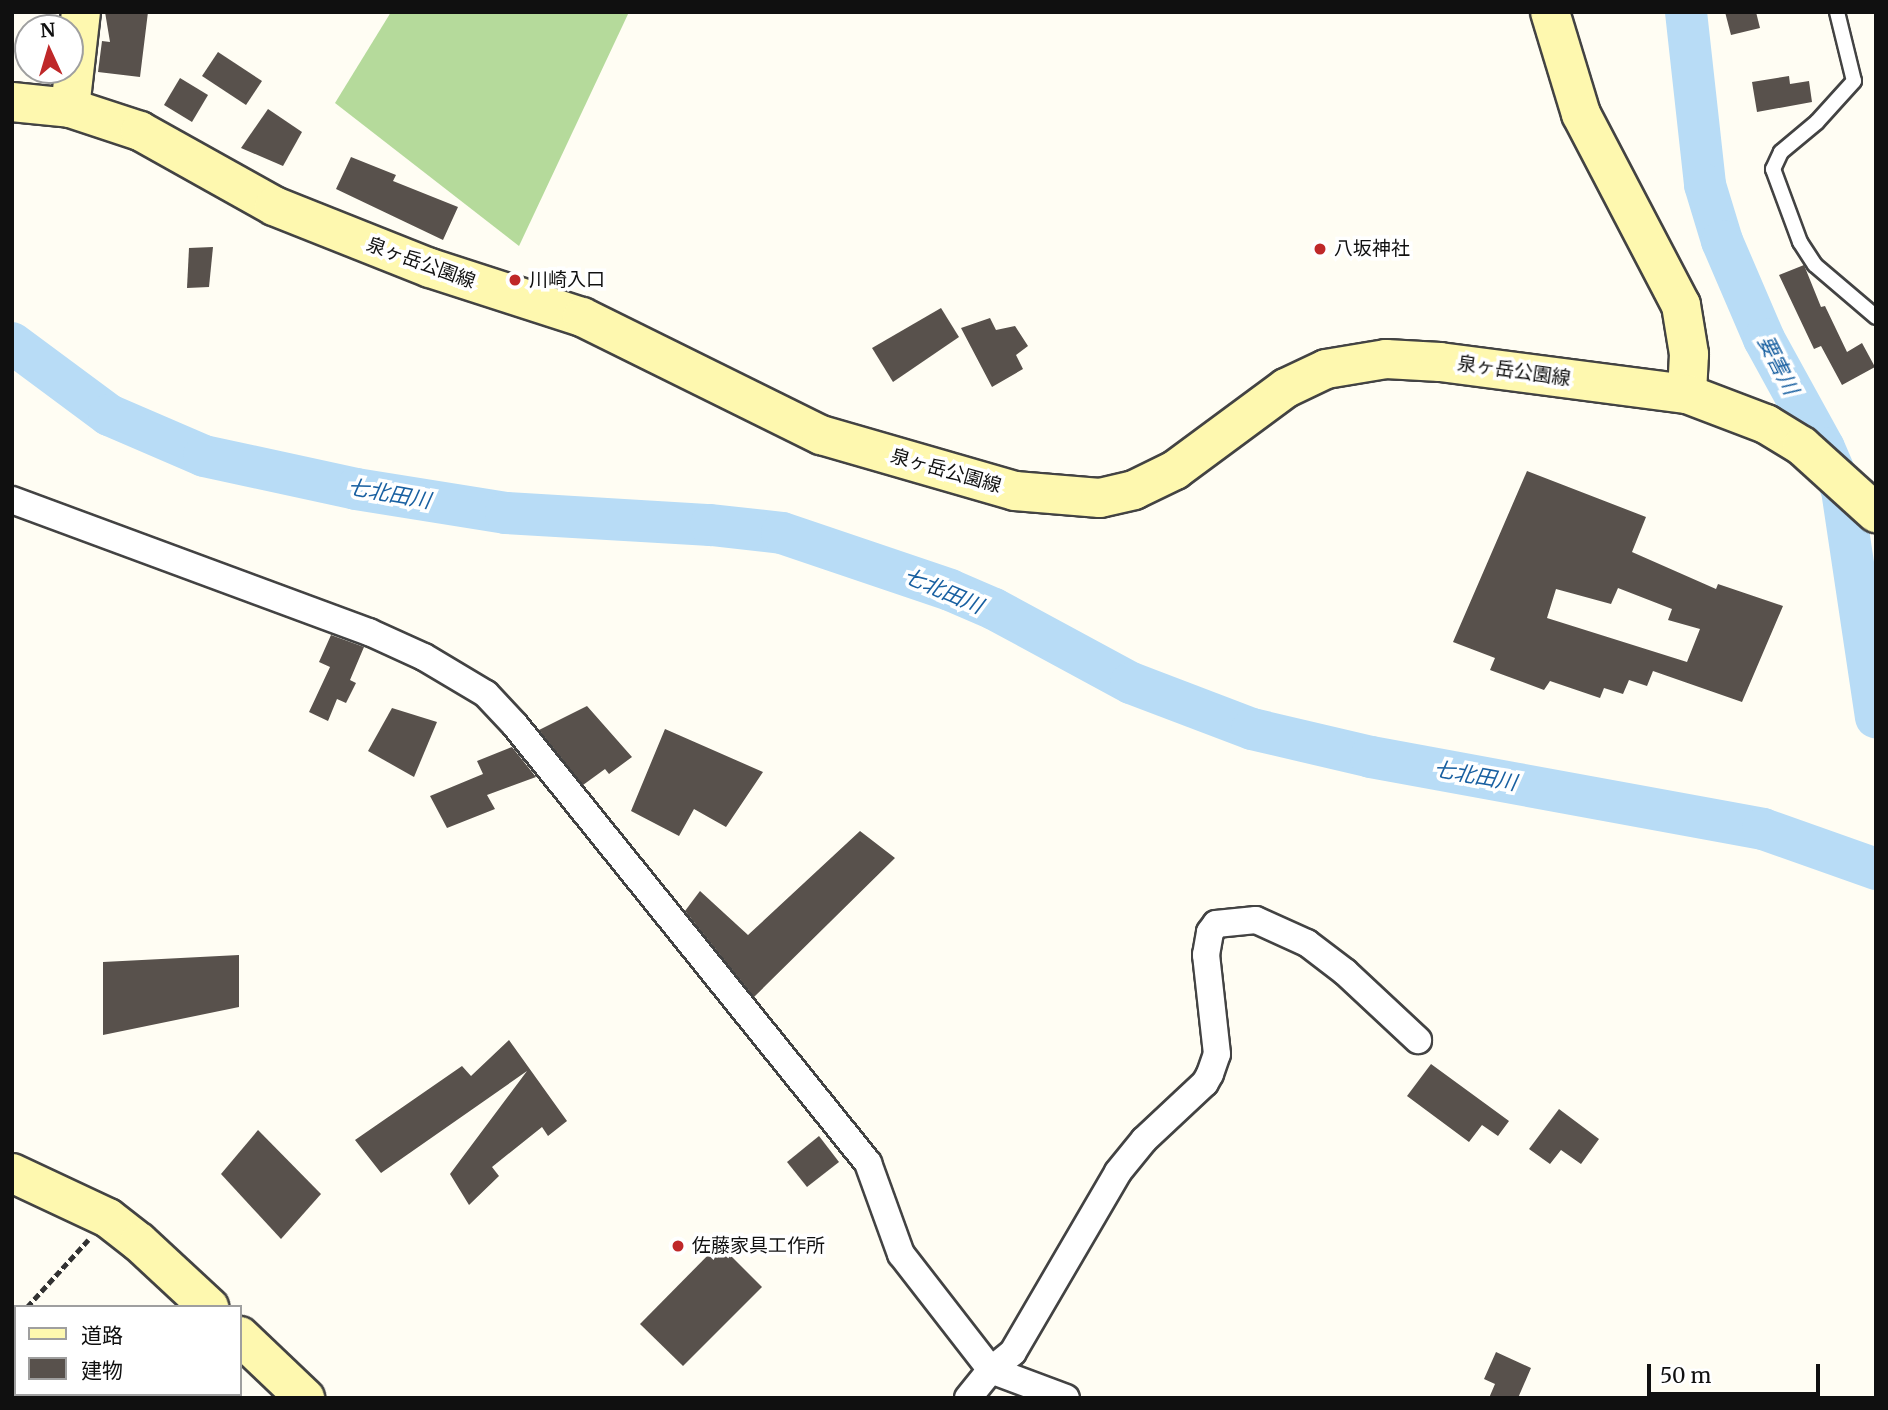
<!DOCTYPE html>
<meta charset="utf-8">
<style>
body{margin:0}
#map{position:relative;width:1888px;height:1410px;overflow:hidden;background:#fffdf3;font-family:Merriweather,"Noto Sans JP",serif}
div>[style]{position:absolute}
.forest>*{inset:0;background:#b5da9b}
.river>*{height:42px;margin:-21px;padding:0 21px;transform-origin:21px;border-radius:21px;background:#b8dcf6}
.building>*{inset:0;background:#58514c}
.path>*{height:4.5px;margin-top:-2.25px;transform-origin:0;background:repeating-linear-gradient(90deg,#323232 0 7px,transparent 0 10.5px)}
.roads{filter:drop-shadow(2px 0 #434343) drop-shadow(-2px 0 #434343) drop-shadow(0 2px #434343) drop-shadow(0 -2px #434343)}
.lane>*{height:14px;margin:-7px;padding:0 7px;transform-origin:7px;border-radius:7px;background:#fff}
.street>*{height:26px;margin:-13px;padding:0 13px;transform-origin:13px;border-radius:13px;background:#fff}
.secondary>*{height:38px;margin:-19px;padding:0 19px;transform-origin:19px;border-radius:19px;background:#fef8af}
.dots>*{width:19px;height:19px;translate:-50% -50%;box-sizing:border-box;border:4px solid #fff;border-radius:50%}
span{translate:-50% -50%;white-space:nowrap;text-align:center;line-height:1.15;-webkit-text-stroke:7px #fff;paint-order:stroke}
.poi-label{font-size:19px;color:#101010}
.left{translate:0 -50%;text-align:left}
.street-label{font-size:19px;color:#101010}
.water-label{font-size:21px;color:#1960a1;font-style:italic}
.frame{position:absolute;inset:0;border:14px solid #101010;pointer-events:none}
.legend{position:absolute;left:14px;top:1305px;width:228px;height:91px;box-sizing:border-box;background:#fff;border:2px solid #9f9f9f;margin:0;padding:9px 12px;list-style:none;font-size:21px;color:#101010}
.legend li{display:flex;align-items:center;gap:14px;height:35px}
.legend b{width:35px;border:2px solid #9f9f9f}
.north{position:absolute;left:14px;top:14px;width:70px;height:70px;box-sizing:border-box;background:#fff;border:2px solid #9f9f9f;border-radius:50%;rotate:356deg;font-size:19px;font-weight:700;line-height:28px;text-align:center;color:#101010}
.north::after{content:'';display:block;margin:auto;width:24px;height:32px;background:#bf2829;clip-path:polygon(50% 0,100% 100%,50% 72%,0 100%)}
.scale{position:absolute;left:1647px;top:1364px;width:173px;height:32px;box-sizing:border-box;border:4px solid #101010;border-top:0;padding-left:9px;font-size:21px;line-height:24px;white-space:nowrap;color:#101010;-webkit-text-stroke:5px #fff;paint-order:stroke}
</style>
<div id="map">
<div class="forest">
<div style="clip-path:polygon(391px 12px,629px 12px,519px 246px,335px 103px)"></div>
</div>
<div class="river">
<div style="left:1686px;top:12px;width:174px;rotate:83.7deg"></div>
<div style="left:1705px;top:185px;width:59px;rotate:73.1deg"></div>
<div style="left:1722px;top:241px;width:107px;rotate:66.8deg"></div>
<div style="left:1764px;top:339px;width:124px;rotate:61.2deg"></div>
<div style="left:1824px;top:448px;width:46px;rotate:66.8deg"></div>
<div style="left:1842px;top:490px;width:230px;rotate:81.5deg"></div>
<div style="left:12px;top:343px;width:121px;rotate:36.6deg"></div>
<div style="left:109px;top:415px;width:103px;rotate:23.3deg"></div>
<div style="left:204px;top:456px;width:156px;rotate:12.2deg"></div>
<div style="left:356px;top:489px;width:152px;rotate:9.1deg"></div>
<div style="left:506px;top:513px;width:205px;rotate:3.4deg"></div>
<div style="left:711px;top:525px;width:71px;rotate:6.4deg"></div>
<div style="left:782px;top:533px;width:177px;rotate:18.7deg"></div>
<div style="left:950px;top:590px;width:48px;rotate:23.4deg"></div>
<div style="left:994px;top:609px;width:156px;rotate:28.4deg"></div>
<div style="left:1131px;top:683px;width:129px;rotate:20.8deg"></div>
<div style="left:1252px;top:729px;width:122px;rotate:13.2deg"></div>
<div style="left:1371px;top:757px;width:399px;rotate:10.4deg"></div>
<div style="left:1763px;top:829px;width:120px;rotate:19.5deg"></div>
</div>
<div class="building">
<div style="clip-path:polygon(105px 12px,148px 12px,140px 77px,98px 72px,102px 41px,110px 42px)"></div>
<div style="clip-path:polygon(1725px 12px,1756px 12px,1760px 28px,1731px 35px)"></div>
<div style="clip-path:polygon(218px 52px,262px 81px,246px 105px,202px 76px)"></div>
<div style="clip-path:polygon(1789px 76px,1790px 84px,1809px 81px,1812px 102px,1757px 112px,1752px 82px)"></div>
<div style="clip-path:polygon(180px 78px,208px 95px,192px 122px,164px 105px)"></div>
<div style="clip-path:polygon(268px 109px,302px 132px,283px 166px,241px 148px)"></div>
<div style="clip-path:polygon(351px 157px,396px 175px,393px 181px,458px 207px,443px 240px,336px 189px)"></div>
<div style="clip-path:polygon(213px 247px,209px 287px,187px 288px,189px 248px)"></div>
<div style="clip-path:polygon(1804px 265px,1821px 307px,1825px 306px,1847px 352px,1862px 343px,1875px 367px,1842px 385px,1821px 346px,1814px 349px,1779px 275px)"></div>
<div style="clip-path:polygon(941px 308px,959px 337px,893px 382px,872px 348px)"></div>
<div style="clip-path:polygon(990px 318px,996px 330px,1015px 326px,1028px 346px,1016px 355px,1023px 369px,992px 387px,961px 328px)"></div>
<div style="clip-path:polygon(evenodd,1527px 471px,1646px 517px,1632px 552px,1716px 589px,1718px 584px,1783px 606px,1742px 702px,1653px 671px,1647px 686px,1629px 680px,1623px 694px,1604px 688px,1600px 698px,1550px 681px,1544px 690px,1490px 670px,1495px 658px,1453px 642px,1527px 471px,1618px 588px,1672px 609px,1668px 620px,1700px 629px,1687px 662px,1547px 618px,1556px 589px,1611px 604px,1618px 588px)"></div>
<div style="clip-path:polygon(331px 635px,364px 647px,350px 680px,356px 683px,346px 703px,337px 699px,328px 721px,309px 712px,330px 667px,319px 662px)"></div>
<div style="clip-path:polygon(587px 706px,632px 757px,609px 774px,605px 769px,583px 785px,539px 730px)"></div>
<div style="clip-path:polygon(392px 708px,437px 722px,414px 777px,368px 751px)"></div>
<div style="clip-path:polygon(665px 729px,763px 772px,726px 827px,694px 809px,679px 836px,631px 811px)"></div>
<div style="clip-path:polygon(512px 747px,536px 777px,487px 795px,495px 809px,447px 828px,430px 796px,483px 774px,477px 761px)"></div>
<div style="clip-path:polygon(860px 831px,895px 858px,754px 997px,685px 911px,700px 891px,748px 935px)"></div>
<div style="clip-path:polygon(239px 955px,239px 1007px,103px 1035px,103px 962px)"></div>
<div style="clip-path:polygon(509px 1040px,567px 1121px,548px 1136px,542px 1127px,492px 1167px,499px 1176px,469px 1205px,450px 1174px,527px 1071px,381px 1173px,355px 1140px,462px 1066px,471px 1076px)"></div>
<div style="clip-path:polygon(1431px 1064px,1509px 1121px,1498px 1136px,1482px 1125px,1469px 1142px,1407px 1096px)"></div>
<div style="clip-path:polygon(1559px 1109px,1599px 1139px,1581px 1164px,1561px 1150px,1550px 1164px,1529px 1149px)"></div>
<div style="clip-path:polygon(258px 1130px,321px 1194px,281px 1239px,221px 1174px)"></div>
<div style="clip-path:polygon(819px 1136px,839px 1162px,807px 1187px,787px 1162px)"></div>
<div style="clip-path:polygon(719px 1244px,762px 1287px,683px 1366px,640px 1324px)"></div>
<div style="clip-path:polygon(1496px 1352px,1531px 1368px,1518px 1398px,1489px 1398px,1495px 1384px,1484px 1379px)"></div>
</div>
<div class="path">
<div style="left:27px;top:1307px;width:91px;rotate:-47.7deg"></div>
<div style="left:12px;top:1323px;width:6px;rotate:-45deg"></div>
</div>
<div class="roads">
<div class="lane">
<div style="left:1837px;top:12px;width:71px;rotate:76.2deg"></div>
<div style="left:1854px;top:81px;width:55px;rotate:132.1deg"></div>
<div style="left:1817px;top:122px;width:47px;rotate:140.2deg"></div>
<div style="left:1781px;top:152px;width:19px;rotate:115deg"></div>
<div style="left:1773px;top:169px;width:78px;rotate:69.7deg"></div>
<div style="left:1800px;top:242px;width:27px;rotate:57deg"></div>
<div style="left:1815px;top:265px;width:80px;rotate:40.4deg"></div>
</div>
<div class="street">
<div style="left:12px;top:500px;width:381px;rotate:20.3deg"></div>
<div style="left:369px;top:632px;width:60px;rotate:24.4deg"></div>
<div style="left:424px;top:657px;width:72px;rotate:30.8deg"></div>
<div style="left:486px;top:694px;width:42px;rotate:46.9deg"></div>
<div style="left:515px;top:725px;width:563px;rotate:51.13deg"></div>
<div style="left:868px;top:1163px;width:97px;rotate:70.1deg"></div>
<div style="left:901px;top:1254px;width:147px;rotate:52.2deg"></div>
<div style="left:991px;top:1370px;width:80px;rotate:20.5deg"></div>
<div style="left:968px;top:1398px;width:36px;rotate:-51deg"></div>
<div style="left:991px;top:1370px;width:28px;rotate:-39deg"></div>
<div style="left:1013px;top:1352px;width:208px;rotate:-59.7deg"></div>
<div style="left:1118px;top:1172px;width:41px;rotate:-50.9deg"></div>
<div style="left:1144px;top:1140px;width:83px;rotate:-43.1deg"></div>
<div style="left:1205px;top:1083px;width:10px;rotate:-61deg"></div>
<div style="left:1210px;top:1074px;width:21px;rotate:-71deg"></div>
<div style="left:1217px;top:1054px;width:100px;rotate:-96.3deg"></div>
<div style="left:1206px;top:955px;width:23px;rotate:-80deg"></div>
<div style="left:1210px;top:932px;width:10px;rotate:-53deg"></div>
<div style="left:1216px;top:924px;width:40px;rotate:-5.7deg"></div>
<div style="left:1256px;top:920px;width:56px;rotate:24.3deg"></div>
<div style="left:1307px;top:943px;width:48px;rotate:37.3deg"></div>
<div style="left:1345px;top:972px;width:100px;rotate:43deg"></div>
</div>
<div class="secondary">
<div style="left:1550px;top:12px;width:107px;rotate:73.1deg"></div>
<div style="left:1581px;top:114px;width:216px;rotate:62.4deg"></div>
<div style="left:1681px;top:305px;width:50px;rotate:80.7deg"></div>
<div style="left:1689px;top:354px;width:40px;rotate:92.9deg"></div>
<div style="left:12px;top:102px;width:58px;rotate:5.9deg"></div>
<div style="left:70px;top:108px;width:74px;rotate:18.2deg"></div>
<div style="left:140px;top:131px;width:154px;rotate:29.2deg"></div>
<div style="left:274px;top:206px;width:168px;rotate:21.7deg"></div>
<div style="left:430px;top:268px;width:160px;rotate:17.9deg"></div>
<div style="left:582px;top:317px;width:267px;rotate:26.3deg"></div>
<div style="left:821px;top:435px;width:202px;rotate:16.1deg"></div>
<div style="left:1015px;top:491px;width:85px;rotate:4.7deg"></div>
<div style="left:1100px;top:498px;width:35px;rotate:-13deg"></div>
<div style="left:1134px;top:490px;width:46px;rotate:-26deg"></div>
<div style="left:1175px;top:470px;width:138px;rotate:-36.5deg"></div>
<div style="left:1286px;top:388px;width:44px;rotate:-25.4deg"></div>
<div style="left:1326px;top:369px;width:61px;rotate:-9.5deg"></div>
<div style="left:1386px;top:359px;width:54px;rotate:3.2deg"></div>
<div style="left:1440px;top:362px;width:249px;rotate:7.4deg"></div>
<div style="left:1687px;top:394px;width:85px;rotate:20.8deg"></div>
<div style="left:1766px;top:424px;width:42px;rotate:31.4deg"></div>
<div style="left:1802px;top:446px;width:100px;rotate:42.2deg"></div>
<div style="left:70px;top:108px;width:97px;rotate:-83.5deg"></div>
<div style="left:12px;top:1173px;width:106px;rotate:25.1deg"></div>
<div style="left:108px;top:1218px;width:39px;rotate:38deg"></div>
<div style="left:139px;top:1242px;width:96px;rotate:42.9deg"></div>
<div style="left:240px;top:1336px;width:90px;rotate:43.6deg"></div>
</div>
</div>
<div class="dots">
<div style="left:1320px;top:249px;background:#bf2829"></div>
<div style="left:515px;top:280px;background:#bf2829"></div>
<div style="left:678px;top:1246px;background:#bf2829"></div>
</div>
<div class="poi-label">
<span class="left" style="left:1334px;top:249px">八坂神社</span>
<span class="left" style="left:529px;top:280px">川崎入口</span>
<span class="left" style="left:692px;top:1246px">佐藤家具工作所</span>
</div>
<div class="street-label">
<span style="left:421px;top:263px;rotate:20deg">泉ヶ岳公園線</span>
<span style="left:1514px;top:371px;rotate:8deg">泉ヶ岳公園線</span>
<span style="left:946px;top:471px;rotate:16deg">泉ヶ岳公園線</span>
</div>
<div class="water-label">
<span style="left:1778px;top:365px;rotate:63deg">要害川</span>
<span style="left:389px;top:494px;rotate:10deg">七北田川</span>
<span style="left:943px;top:591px;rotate:23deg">七北田川</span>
<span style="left:1475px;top:776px;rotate:10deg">七北田川</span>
</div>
<div class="frame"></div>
<ul class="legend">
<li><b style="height:9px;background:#fef8af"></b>道路</li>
<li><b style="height:19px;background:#58514c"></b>建物</li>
</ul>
<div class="north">N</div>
<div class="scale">50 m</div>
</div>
